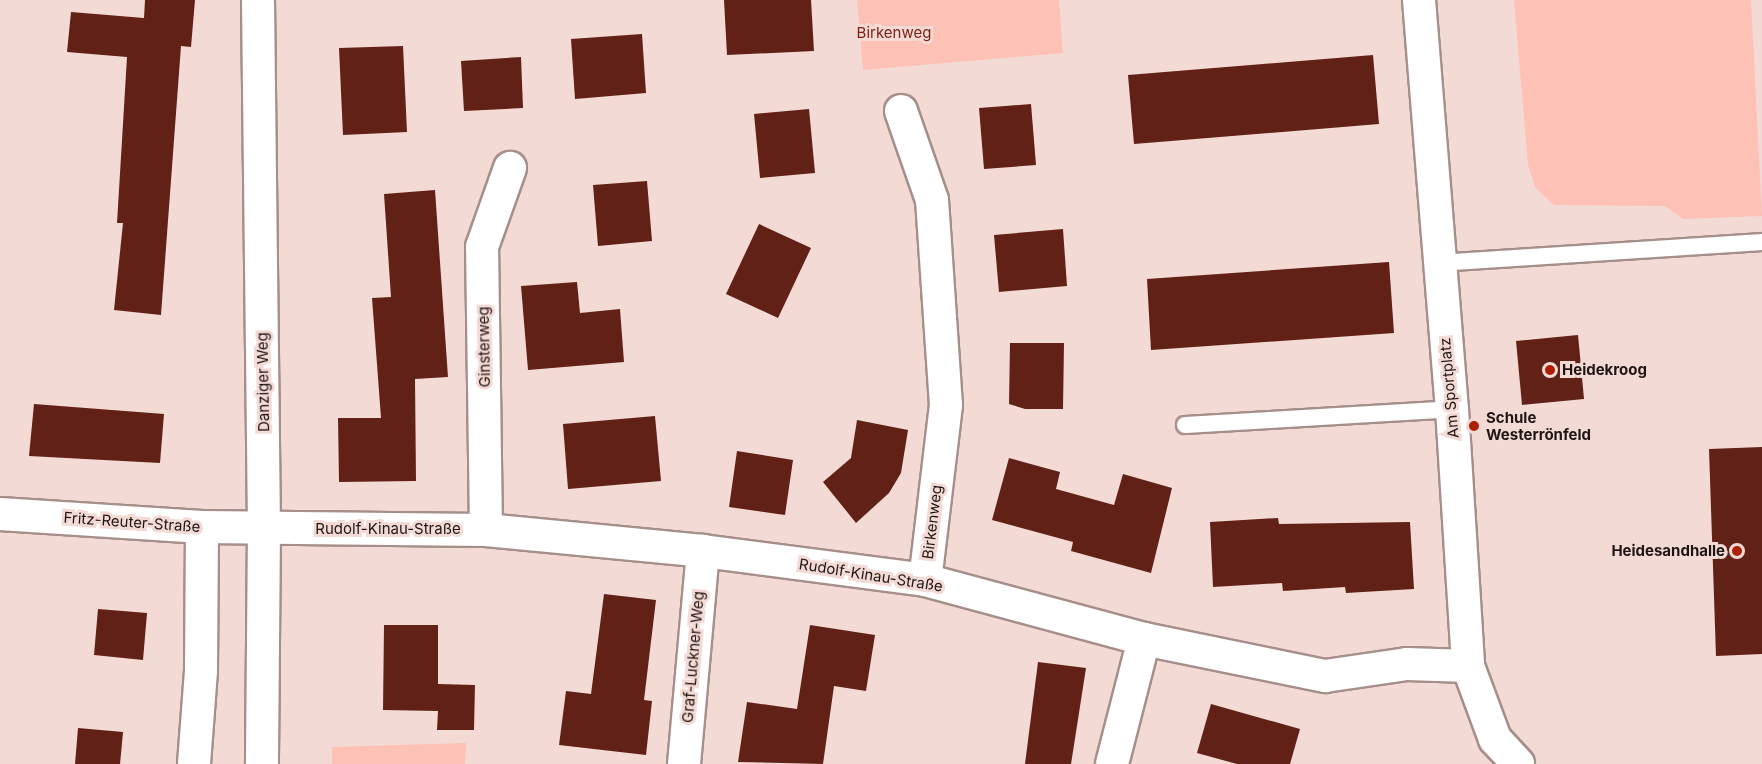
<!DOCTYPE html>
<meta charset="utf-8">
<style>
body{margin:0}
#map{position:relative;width:1762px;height:764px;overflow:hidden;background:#f4dad5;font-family:Inter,sans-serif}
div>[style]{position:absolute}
.green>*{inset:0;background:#fec1b5}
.building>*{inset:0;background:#622116}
.roads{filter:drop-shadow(2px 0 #a68f8a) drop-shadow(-2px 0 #a68f8a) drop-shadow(0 2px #a68f8a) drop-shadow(0 -2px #a68f8a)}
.service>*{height:16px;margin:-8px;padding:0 8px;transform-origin:8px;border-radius:8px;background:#fff}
.minor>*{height:32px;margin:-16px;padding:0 16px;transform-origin:16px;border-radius:16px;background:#fff}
.dots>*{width:16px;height:16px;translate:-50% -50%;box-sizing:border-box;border:3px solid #f4dad5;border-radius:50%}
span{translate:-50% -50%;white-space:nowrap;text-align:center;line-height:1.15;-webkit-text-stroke:6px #f4dad5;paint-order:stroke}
.park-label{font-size:15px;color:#7c2213}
.street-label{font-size:15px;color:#1e1614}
.poi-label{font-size:15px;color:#1e1614;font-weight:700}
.left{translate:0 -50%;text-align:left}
.right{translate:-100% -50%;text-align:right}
</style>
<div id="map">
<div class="green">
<div style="clip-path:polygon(857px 0,1059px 0,1063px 53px,863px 70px)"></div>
<div style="clip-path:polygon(1514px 0,1751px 0,1762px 216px,1683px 219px,1665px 206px,1554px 205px,1535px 187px,1528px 165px)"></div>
<div style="clip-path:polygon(466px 743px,465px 764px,332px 764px,332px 747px)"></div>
</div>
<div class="building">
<div style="clip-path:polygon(145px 0,195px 0,191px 47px,181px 46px,161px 315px,114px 310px,123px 223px,117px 223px,127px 57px,67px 52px,71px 12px,144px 18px)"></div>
<div style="clip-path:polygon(724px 0,811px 0,814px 51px,727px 55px)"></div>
<div style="clip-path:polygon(642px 34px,646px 93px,575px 99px,571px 39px)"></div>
<div style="clip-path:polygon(403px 46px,407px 132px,343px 135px,339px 48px)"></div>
<div style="clip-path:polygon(1373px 55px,1379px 124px,1134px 144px,1128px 75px)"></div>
<div style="clip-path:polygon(521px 57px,523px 108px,464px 111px,461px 61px)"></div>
<div style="clip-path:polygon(1031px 104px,1036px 165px,984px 169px,979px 108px)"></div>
<div style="clip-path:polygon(809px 109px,815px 173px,760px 178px,754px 114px)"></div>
<div style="clip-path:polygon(647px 181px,652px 241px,598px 246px,593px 185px)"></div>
<div style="clip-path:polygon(435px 190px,448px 377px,415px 379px,416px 481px,339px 482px,338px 418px,381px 418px,372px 298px,391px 297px,384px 194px)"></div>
<div style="clip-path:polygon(759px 224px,811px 248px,778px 318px,726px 294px)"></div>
<div style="clip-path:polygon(1063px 229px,1067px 286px,999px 292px,994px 235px)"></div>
<div style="clip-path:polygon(1389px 262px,1394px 333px,1151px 350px,1147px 279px)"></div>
<div style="clip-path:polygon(577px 282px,580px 313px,620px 309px,624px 362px,528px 370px,521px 286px)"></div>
<div style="clip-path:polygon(1578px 335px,1584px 399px,1522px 405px,1516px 341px)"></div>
<div style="clip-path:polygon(1010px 343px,1064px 343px,1063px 409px,1025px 409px,1009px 404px)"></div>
<div style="clip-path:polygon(34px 404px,164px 414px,160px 463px,29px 456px)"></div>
<div style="clip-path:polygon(655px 416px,661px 481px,568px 489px,563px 424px)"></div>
<div style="clip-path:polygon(857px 420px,908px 430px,901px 473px,889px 493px,856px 523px,823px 482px,851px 458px)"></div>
<div style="clip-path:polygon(1762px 447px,1762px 654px,1716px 656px,1709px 449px)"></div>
<div style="clip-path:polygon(737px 451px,793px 460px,785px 515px,729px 507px)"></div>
<div style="clip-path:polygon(1009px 458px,1060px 472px,1056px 489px,1114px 505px,1123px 474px,1172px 488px,1151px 573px,1071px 551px,1073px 542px,992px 520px)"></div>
<div style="clip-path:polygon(1278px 518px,1279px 524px,1410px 522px,1414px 589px,1346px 593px,1345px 587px,1283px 591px,1282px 583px,1213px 587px,1210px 522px)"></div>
<div style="clip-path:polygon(604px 594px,656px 600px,644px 700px,652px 701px,646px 755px,559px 745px,566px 691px,591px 694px)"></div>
<div style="clip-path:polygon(98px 609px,147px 613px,143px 660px,94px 655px)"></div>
<div style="clip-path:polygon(384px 625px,438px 625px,438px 684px,475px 685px,474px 730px,437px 730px,438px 711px,383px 710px)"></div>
<div style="clip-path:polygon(810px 625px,875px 635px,866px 691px,834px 686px,823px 764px,738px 762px,747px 702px,797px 709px)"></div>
<div style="clip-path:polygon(1038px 662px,1086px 668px,1071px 764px,1025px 764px)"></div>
<div style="clip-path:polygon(1211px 704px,1300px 729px,1290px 764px,1237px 764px,1197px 753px)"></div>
<div style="clip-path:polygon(78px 728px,123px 732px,120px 764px,75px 764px)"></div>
</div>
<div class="roads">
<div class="service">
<div style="left:1438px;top:263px;width:325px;rotate:-3.7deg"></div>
<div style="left:1185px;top:425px;width:267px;rotate:-3.4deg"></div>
</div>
<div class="minor">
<div style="left:258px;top:0;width:528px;rotate:89.35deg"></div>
<div style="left:264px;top:528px;width:236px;rotate:90.5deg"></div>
<div style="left:1419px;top:0;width:410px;rotate:85.4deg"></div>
<div style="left:1452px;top:409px;width:257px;rotate:86.4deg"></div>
<div style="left:1468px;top:666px;width:78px;rotate:69.7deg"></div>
<div style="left:1495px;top:739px;width:34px;rotate:47deg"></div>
<div style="left:901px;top:111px;width:94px;rotate:70.8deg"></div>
<div style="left:932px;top:200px;width:205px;rotate:86.1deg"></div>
<div style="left:946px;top:405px;width:176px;rotate:96.8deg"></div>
<div style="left:0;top:514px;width:202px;rotate:3.7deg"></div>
<div style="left:202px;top:527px;width:284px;rotate:0.6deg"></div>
<div style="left:486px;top:530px;width:218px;rotate:5.5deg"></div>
<div style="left:703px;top:551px;width:224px;rotate:7.4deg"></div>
<div style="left:925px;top:580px;width:227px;rotate:15.1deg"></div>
<div style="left:1144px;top:639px;width:185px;rotate:11.6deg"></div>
<div style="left:1325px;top:676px;width:83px;rotate:-8.3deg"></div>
<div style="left:1407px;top:664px;width:61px;rotate:1.9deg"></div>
<div style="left:486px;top:530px;width:283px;rotate:-90.8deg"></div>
<div style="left:482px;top:247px;width:84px;rotate:-70.5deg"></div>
<div style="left:194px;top:764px;width:93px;rotate:-85.7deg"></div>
<div style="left:201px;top:671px;width:144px;rotate:-89.6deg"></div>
<div style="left:684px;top:764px;width:214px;rotate:-84.9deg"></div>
<div style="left:1112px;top:764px;width:129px;rotate:-75.6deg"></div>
</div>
</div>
<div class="dots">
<div style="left:1550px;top:370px;background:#ad1f04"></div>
<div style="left:1474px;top:426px;background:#ad1f04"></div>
<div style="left:1737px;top:551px;background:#ad1f04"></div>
</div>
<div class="park-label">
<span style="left:894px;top:33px">Birkenweg</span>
</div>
<div class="street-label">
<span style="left:484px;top:347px;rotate:-91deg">Ginsterweg</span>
<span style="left:263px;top:382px;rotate:-91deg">Danziger Weg</span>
<span style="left:1449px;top:388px;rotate:-95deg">Am Sportplatz</span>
<span style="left:132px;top:522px;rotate:4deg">Fritz-Reuter-Straße</span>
<span style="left:932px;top:522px;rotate:-83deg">Birkenweg</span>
<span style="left:388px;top:529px">Rudolf-Kinau-Straße</span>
<span style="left:871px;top:575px;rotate:9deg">Rudolf-Kinau-Straße</span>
<span style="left:693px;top:657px;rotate:-85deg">Graf-Luckner-Weg</span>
</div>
<div class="poi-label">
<span class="left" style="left:1562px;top:370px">Heidekroog</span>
<span class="left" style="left:1486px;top:426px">Schule<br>Westerrönfeld</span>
<span class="right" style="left:1725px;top:551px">Heidesandhalle</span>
</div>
</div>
